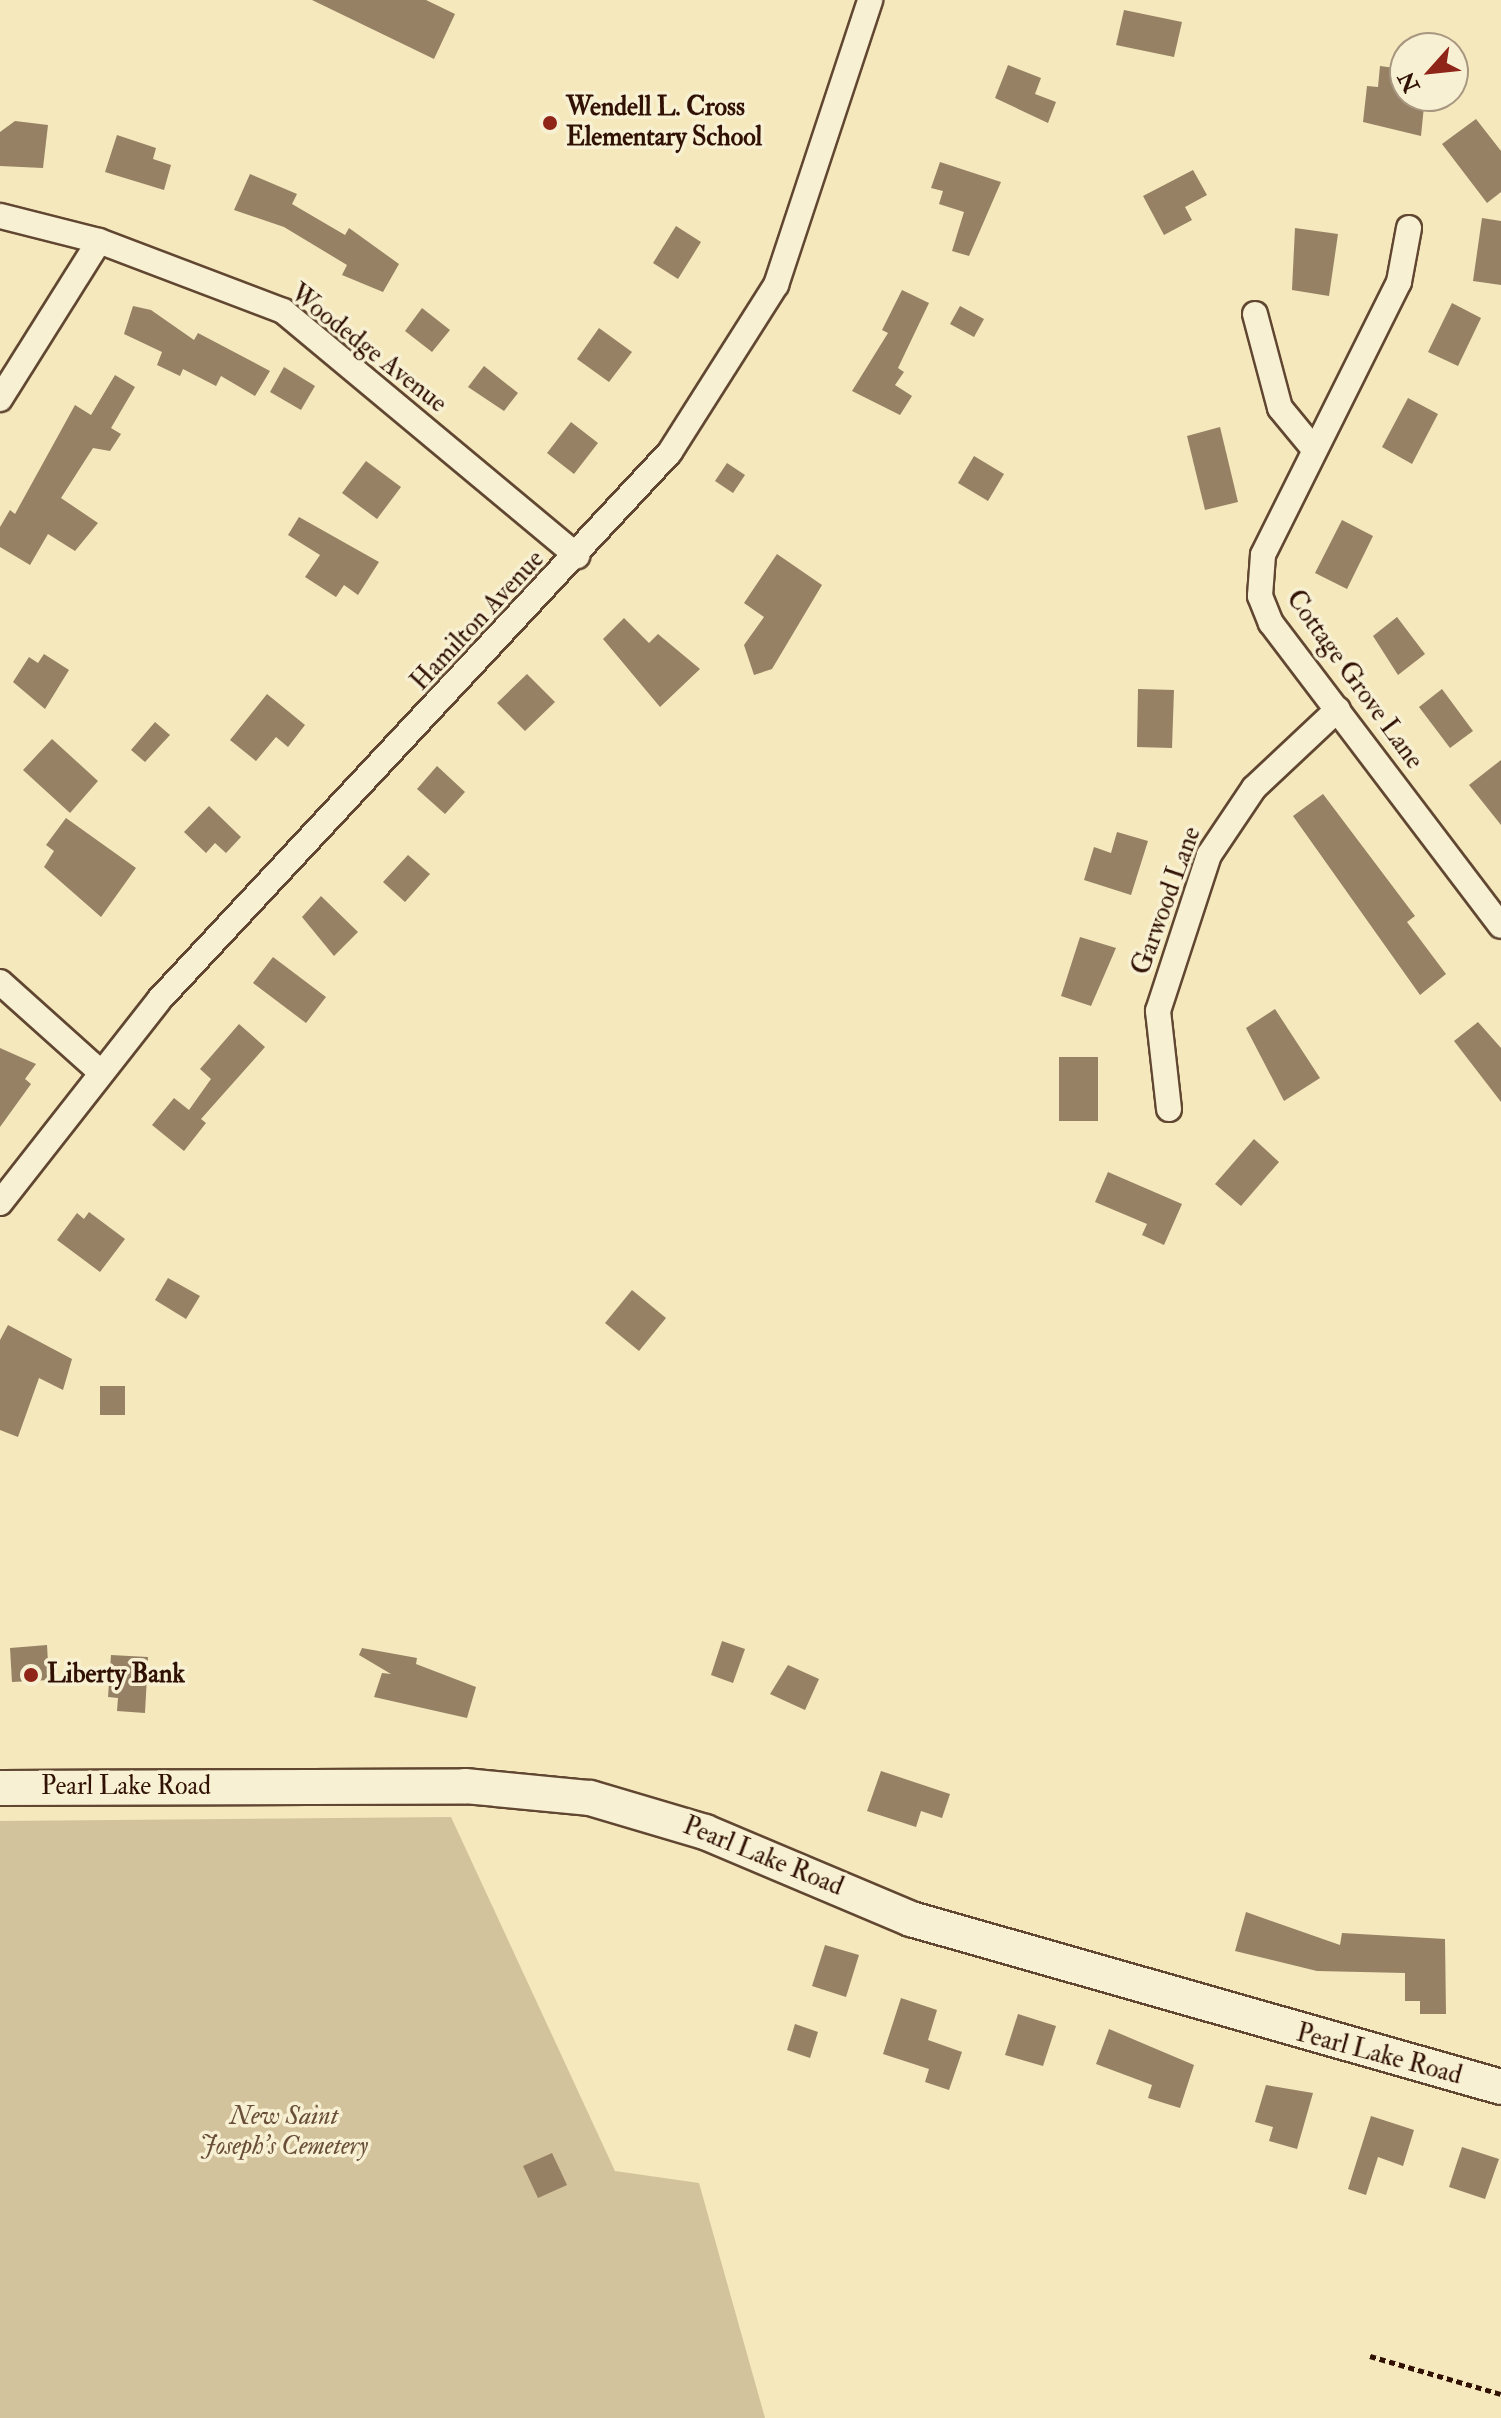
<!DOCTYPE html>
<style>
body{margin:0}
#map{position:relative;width:1501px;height:2418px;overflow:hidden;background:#f4e8bc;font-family:"IM FELL Double Pica",serif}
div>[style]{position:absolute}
.green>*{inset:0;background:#d3c39d}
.building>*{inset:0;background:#968164}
.path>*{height:5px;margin-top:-2.5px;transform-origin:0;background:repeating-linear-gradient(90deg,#301104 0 6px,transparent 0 10px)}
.roads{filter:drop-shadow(2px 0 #614732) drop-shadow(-2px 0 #614732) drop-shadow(0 2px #614732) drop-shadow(0 -2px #614732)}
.street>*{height:24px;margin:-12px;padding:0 12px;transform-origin:12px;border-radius:12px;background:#f8f0d3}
.secondary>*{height:34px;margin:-17px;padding:0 17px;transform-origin:17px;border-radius:17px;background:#f8f0d3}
.dots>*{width:22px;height:22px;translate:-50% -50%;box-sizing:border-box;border:4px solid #f8f0d3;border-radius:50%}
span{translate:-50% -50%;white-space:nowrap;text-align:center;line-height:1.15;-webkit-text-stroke:7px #f8f0d3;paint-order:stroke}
.poi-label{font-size:26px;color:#301104;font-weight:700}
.left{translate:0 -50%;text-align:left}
.street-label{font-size:26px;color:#301104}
.park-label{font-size:26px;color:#694f3a;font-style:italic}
.north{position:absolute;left:1389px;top:32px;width:80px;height:80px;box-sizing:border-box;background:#f8f0d3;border:2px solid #a89780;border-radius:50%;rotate:243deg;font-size:22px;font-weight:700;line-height:32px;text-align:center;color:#301104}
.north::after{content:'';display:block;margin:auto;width:28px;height:36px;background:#8f2418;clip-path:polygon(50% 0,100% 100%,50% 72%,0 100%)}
</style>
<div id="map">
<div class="green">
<div style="clip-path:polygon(451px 1817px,615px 2171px,699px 2183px,765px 2418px,0 2418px,0 1821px)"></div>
</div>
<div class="building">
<div style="clip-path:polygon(312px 0,426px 0,455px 14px,434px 59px)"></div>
<div style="clip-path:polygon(1124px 10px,1182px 22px,1174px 57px,1116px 45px)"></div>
<div style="clip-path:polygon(1008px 65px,1041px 78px,1035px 94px,1056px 102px,1048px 123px,995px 98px)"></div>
<div style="clip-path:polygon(1380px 66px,1402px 69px,1405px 96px,1425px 96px,1421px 136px,1363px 122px,1367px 86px,1378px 87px)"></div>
<div style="clip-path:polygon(1476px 119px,1501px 151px,1501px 192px,1487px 203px,1442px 144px)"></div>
<div style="clip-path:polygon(15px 121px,48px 125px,43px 168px,0 166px,0 132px)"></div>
<div style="clip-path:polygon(117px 135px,156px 148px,153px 159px,171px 165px,164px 190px,105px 172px)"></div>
<div style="clip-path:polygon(940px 162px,1001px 182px,969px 256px,952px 251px,964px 212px,939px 204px,943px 191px,931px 188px)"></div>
<div style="clip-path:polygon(1193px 170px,1207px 195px,1185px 207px,1192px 220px,1164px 235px,1143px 196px)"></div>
<div style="clip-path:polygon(250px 174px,297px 194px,292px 204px,345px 235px,349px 228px,399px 264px,383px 292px,342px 275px,347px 265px,284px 227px,234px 210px)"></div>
<div style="clip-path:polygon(1482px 218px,1501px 221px,1501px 285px,1473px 281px)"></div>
<div style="clip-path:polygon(676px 226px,701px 242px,678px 279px,653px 263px)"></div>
<div style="clip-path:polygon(1295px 228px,1338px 234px,1329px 296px,1292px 290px)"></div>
<div style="clip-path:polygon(902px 290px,929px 303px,898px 368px,904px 372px,895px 385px,912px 396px,900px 415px,852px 391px,888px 333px,882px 330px)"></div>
<div style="clip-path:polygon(1452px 303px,1481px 318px,1458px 366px,1428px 352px)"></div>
<div style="clip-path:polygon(133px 306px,151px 310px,194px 340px,198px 333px,270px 371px,255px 396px,221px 376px,216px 386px,183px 369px,180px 376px,157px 365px,162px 352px,124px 334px)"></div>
<div style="clip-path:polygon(960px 306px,984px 319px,974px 337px,950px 324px)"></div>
<div style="clip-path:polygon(422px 308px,450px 330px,432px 352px,405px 331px)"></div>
<div style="clip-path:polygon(599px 328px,632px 352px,609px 382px,577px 359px)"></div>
<div style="clip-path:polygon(484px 366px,518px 393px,504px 411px,468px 387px)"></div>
<div style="clip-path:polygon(284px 367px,315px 386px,301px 410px,270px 392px)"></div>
<div style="clip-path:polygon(115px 375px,135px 387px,111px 428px,121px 434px,110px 451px,93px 448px,61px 498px,98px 523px,75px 551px,48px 534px,30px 565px,0 547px,0 527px,10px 510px,15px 514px,75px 405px,91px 415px)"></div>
<div style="clip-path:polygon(1408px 398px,1438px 414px,1412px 464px,1382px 447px)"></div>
<div style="clip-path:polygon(571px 422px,598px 443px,574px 474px,547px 453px)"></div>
<div style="clip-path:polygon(1220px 427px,1238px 502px,1205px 510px,1187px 436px)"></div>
<div style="clip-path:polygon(974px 456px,1004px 474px,988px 501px,958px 483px)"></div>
<div style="clip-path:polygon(366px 461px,401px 487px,377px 519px,342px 493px)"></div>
<div style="clip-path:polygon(727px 463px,745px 475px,733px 493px,715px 481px)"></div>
<div style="clip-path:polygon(299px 517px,379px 562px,358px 595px,344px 585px,336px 597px,305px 577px,320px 555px,288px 535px)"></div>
<div style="clip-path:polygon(1342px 520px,1373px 536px,1347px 589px,1315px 573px)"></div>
<div style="clip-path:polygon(777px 554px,822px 585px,772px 669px,754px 675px,744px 645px,764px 617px,744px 603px)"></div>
<div style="clip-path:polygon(1397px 617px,1425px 654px,1398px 675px,1373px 636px)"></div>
<div style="clip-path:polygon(624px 618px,649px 643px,658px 634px,700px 669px,660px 707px,603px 639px)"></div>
<div style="clip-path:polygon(44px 654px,69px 670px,45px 709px,13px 682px,29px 657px,38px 663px)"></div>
<div style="clip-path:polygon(527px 674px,555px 702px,525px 731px,497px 703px)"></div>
<div style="clip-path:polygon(1138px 689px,1174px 690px,1172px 748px,1137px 747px)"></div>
<div style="clip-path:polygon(1442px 689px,1473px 731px,1450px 748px,1419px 707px)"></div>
<div style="clip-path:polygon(267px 694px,305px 725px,288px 747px,276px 737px,256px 761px,230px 740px)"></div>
<div style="clip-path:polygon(155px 722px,170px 735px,145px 762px,131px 750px)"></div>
<div style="clip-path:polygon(52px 739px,98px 781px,70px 813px,23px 770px)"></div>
<div style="clip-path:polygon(1501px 760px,1501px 825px,1469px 785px)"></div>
<div style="clip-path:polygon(437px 766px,465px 792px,445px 814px,417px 789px)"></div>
<div style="clip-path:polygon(1323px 794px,1415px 916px,1407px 922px,1446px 974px,1420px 995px,1293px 816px)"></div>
<div style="clip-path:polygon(209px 806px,241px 837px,226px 853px,215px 843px,206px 853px,184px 832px)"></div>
<div style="clip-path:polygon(66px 818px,136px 868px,101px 917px,44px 867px,54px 851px,46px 845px)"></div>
<div style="clip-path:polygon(1117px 832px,1148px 841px,1131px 895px,1084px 880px,1094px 847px,1111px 853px)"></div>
<div style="clip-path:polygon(408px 855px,430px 874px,405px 902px,383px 882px)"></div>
<div style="clip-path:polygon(321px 896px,358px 932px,334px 956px,302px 917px)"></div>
<div style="clip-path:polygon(1080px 937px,1116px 948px,1091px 1006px,1061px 996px)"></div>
<div style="clip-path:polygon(273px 957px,326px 997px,306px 1023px,253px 983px)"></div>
<div style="clip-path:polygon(1275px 1009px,1320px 1078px,1284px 1101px,1246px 1028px)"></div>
<div style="clip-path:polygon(1478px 1022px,1501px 1048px,1501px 1102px,1454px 1041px)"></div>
<div style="clip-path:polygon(239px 1024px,265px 1047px,201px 1119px,206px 1123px,184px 1151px,152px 1125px,174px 1098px,189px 1110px,211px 1079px,200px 1069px)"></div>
<div style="clip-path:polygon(0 1048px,36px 1064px,25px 1079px,31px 1084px,0 1127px)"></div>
<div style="clip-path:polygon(1059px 1057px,1098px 1057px,1098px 1121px,1059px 1121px)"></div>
<div style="clip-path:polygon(1254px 1139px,1279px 1162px,1241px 1206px,1215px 1184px)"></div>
<div style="clip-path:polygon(1108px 1172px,1182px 1204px,1164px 1245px,1142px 1235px,1147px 1224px,1095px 1202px)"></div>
<div style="clip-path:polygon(89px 1212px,125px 1239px,100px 1272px,57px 1240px,77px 1213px,84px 1219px)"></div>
<div style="clip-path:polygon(168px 1278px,200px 1296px,186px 1319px,155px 1300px)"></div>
<div style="clip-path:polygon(632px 1290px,666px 1318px,639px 1351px,605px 1323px)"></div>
<div style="clip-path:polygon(8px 1325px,72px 1359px,63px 1390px,39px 1378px,18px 1437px,0 1430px,0 1340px)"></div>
<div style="clip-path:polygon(100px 1386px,125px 1386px,125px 1415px,100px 1415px)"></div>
<div style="clip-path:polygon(722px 1641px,745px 1649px,733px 1683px,711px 1675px)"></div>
<div style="clip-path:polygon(47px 1645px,49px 1680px,12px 1682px,10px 1648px)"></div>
<div style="clip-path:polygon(362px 1648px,417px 1658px,416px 1664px,476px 1687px,467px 1718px,374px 1697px,382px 1673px,391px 1674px,359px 1655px)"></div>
<div style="clip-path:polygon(111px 1655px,148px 1657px,145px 1713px,117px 1711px,118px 1698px,108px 1697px)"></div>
<div style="clip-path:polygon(788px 1665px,819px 1679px,805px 1710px,770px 1694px)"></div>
<div style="clip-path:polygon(881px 1771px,950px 1794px,942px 1818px,921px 1811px,916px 1827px,867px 1811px)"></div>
<div style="clip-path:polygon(1246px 1912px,1340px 1945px,1342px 1933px,1445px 1939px,1446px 2014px,1420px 2014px,1420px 2001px,1405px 2001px,1405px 1973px,1317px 1971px,1235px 1951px)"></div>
<div style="clip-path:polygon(825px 1945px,859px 1955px,846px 1997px,812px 1986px)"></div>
<div style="clip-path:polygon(901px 1998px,937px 2010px,928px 2040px,962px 2052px,949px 2090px,925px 2082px,929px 2069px,883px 2054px)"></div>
<div style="clip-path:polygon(1018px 2014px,1056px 2026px,1043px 2066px,1005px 2055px)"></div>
<div style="clip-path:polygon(795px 2024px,818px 2032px,810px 2058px,787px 2050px)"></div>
<div style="clip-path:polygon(1109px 2029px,1194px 2065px,1180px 2108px,1148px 2098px,1152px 2085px,1096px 2064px)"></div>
<div style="clip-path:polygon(1266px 2085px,1313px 2093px,1297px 2149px,1269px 2141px,1273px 2127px,1255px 2122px)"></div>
<div style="clip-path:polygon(1371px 2116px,1414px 2130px,1403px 2166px,1378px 2157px,1366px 2195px,1348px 2189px)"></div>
<div style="clip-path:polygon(1462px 2147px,1499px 2159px,1485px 2199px,1449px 2187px)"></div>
<div style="clip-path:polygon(552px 2153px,567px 2185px,538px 2198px,523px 2166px)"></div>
</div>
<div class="path">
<div style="left:1370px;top:2356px;width:136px;rotate:16.2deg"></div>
</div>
<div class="roads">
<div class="street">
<div style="left:0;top:216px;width:102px;rotate:14.2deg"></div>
<div style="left:99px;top:241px;width:197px;rotate:20.8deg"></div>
<div style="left:283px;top:311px;width:383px;rotate:39.8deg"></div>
<div style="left:1409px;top:228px;width:55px;rotate:100.5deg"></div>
<div style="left:1399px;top:282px;width:305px;rotate:116.5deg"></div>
<div style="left:1263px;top:555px;width:41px;rotate:94.2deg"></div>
<div style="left:1260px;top:596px;width:29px;rotate:68deg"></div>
<div style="left:1271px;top:623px;width:380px;rotate:52.8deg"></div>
<div style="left:1255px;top:314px;width:97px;rotate:75.1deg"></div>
<div style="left:1280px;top:408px;width:52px;rotate:50.5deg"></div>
<div style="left:0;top:399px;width:186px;rotate:-57.9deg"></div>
<div style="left:0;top:982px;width:132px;rotate:41.9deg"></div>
<div style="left:1169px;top:1109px;width:99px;rotate:-96.4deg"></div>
<div style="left:1158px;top:1011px;width:164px;rotate:-71.9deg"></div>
<div style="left:1209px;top:855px;width:81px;rotate:-56.1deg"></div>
<div style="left:1254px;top:788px;width:115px;rotate:-43.2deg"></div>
<div style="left:0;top:1203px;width:258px;rotate:-51.9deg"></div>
<div style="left:159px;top:1000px;width:749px;rotate:-47deg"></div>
<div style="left:670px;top:452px;width:198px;rotate:-57.6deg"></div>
<div style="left:776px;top:285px;width:300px;rotate:-71.7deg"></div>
</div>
<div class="secondary">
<div style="left:0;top:1788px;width:465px;rotate:-0.2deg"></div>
<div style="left:465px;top:1786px;width:126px;rotate:5.5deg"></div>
<div style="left:590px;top:1798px;width:120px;rotate:16.5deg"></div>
<div style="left:705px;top:1832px;width:224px;rotate:22.9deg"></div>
<div style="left:911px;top:1919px;width:613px;rotate:15.89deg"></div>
</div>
</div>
<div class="dots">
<div style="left:550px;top:123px;background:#8f2418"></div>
<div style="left:31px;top:1675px;background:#8f2418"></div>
</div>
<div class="poi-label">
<span class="left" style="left:566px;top:123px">Wendell L. Cross<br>Elementary School</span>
<span class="left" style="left:47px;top:1675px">Liberty Bank</span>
</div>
<div class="street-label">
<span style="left:368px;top:349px;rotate:38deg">Woodedge Avenue</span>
<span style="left:478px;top:621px;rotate:-47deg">Hamilton Avenue</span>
<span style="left:1354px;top:680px;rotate:54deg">Cottage Grove Lane</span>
<span style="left:1167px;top:901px;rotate:-70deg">Garwood Lane</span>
<span style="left:126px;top:1787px">Pearl Lake Road</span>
<span style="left:763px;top:1857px;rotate:22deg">Pearl Lake Road</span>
<span style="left:1379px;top:2055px;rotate:15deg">Pearl Lake Road</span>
</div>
<div class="park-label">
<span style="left:284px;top:2132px">New Saint<br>Joseph's Cemetery</span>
</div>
<div class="north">N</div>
</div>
